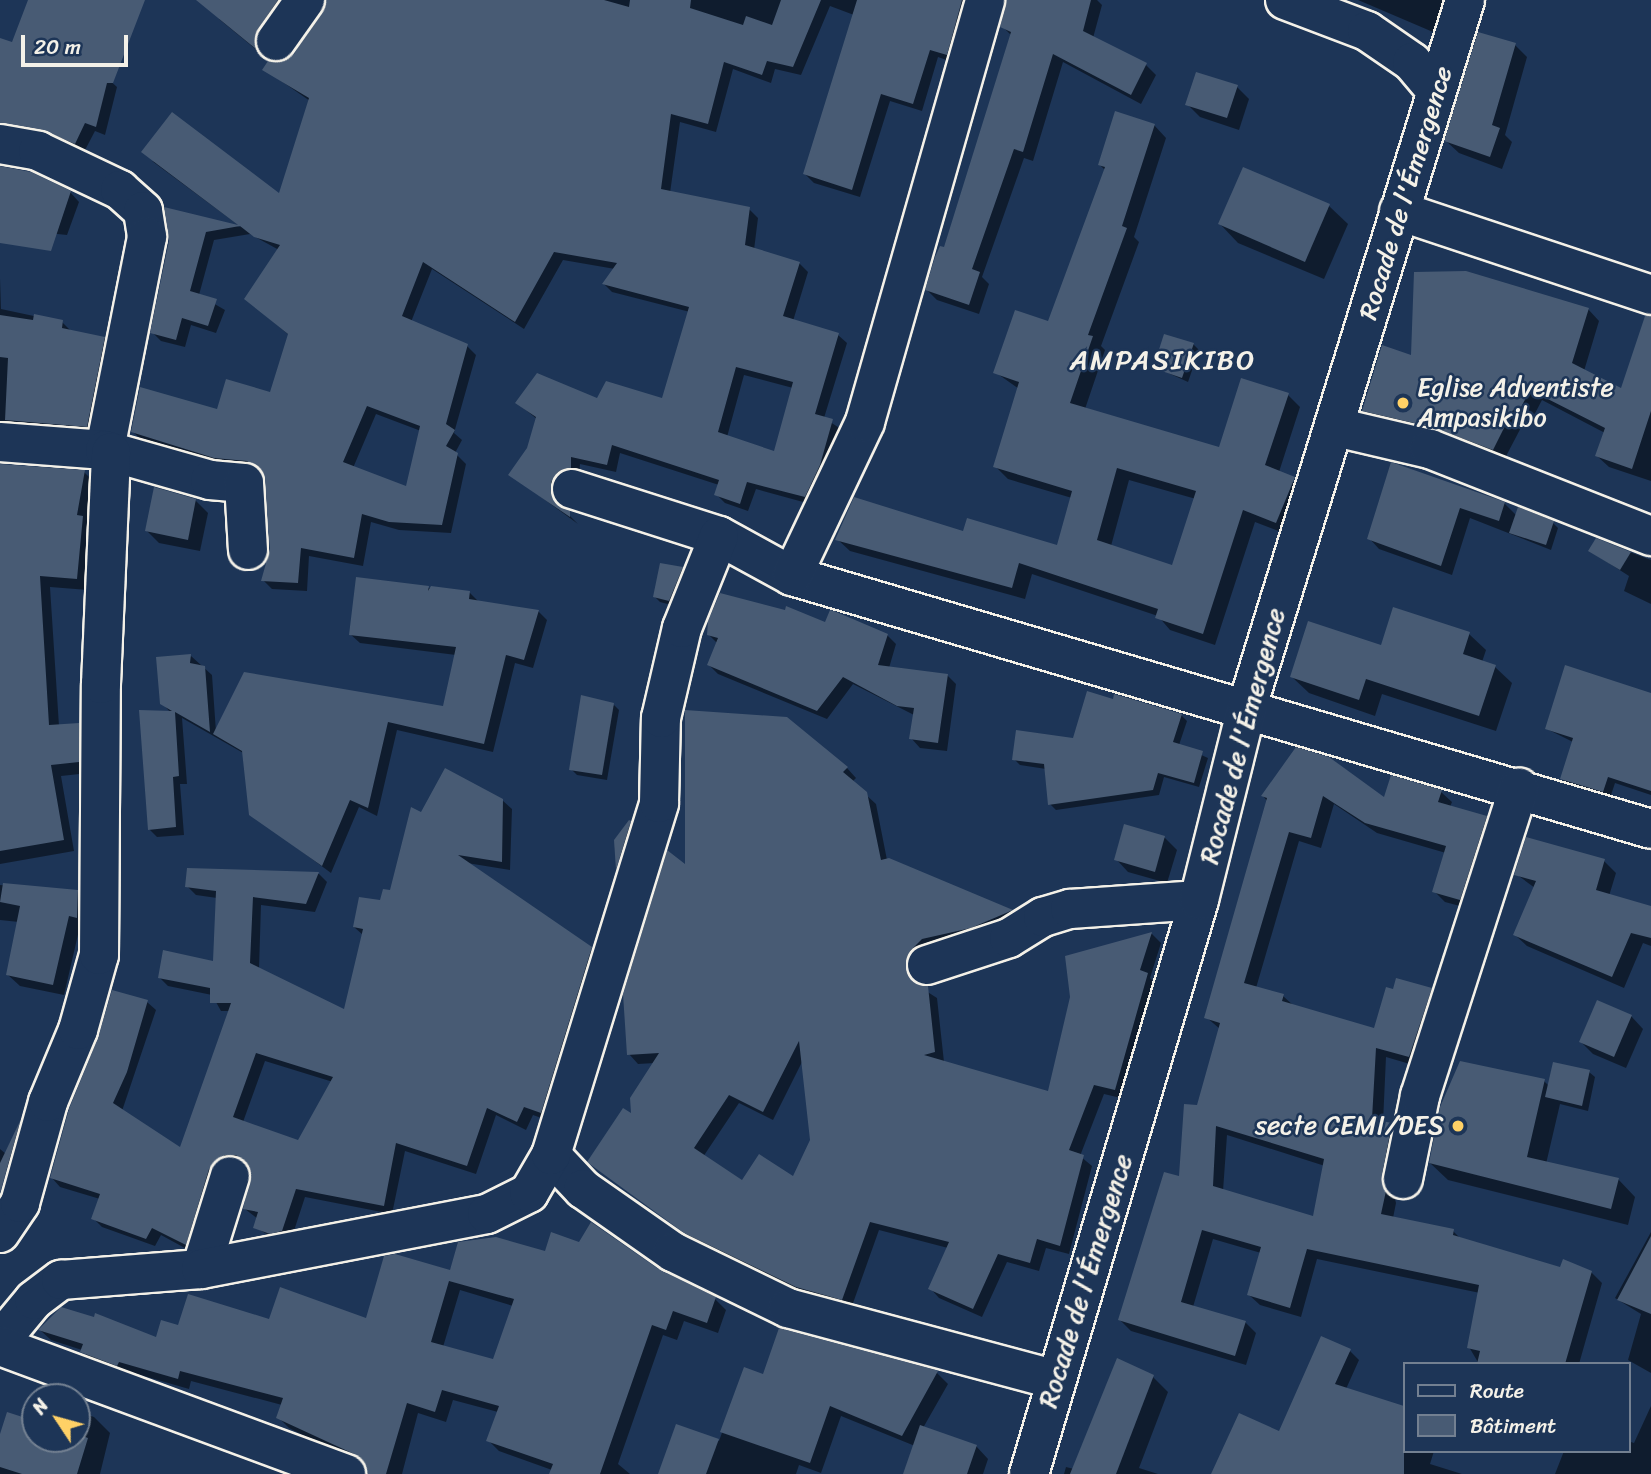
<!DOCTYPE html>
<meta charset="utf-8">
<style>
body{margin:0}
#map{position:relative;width:1651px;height:1474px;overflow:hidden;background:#1d3557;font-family:Sriracha,sans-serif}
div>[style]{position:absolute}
.shadow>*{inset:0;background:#0007}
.building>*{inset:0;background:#485b74}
.roads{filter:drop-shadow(2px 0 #f4f1e8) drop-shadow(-2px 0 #f4f1e8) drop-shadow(0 2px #f4f1e8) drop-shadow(0 -2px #f4f1e8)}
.minor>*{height:38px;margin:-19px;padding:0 19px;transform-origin:19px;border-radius:19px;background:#1d3557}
.dots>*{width:19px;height:19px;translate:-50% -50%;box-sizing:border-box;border:4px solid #1d3557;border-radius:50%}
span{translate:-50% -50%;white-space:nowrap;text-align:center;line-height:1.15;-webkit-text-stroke:5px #1d3557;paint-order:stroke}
.street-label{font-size:26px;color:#f4f1e8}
.poi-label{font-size:26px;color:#f4f1e8}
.left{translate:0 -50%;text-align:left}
.right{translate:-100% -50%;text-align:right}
.neighbourhood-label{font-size:28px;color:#f4f1e8;letter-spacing:2px}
.legend{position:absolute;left:1403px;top:1362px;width:228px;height:91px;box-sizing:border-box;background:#1d3557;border:2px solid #738091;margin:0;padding:9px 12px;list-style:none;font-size:21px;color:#f4f1e8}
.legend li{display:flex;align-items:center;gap:14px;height:35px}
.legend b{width:35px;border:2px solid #738091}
.north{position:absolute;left:21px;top:1383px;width:70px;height:70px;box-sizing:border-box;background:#1d3557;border:2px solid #738091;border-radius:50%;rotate:306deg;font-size:19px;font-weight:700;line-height:28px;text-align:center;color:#f4f1e8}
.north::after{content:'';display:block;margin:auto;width:24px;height:32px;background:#ffd166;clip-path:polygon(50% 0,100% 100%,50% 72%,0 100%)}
.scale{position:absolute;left:21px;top:35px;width:107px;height:32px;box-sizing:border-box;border:4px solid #f4f1e8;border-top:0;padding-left:9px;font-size:21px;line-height:24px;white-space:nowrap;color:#f4f1e8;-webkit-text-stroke:5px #1d3557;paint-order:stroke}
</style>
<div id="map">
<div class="shadow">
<div style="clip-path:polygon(218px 0,295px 0,264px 56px,219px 19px)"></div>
<div style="clip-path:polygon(evenodd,328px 0,976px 0,955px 63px,938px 57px,922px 111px,890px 101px,860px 197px,814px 183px,805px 174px,854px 15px,830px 6px,801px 75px,775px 69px,771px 83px,733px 69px,716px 132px,680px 122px,670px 193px,749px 209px,758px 218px,754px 250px,799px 263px,808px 272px,793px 321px,838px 335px,847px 343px,824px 418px,841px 429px,814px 505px,756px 489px,748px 511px,725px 503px,716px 494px,719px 485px,620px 453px,616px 472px,580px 464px,579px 476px,559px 491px,563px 509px,578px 524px,511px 475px,529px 449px,537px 419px,517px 403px,664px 400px,690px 312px,612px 292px,604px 284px,615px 269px,563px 260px,524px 329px,432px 269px,411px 322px,467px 346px,476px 355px,454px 433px,462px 440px,455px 453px,466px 464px,451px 533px,399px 530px,371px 522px,363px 566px,309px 556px,307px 591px,272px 589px,263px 580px,272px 549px,264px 474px,142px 440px,133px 432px,271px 394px,289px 335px,246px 299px,279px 250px,250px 234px,214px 240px,199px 295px,225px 310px,216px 333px,191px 325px,185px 347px,161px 341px,152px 332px,170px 241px,167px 210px,241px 227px,152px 161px,279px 196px,310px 101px,264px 69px,295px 55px,328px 0,744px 375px,793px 388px,775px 453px,727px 437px,744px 375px,328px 0,376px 414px,421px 431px,407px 489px,353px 468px,376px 414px)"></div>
<div style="clip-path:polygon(1023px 0,1097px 0,1102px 5px,1093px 38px,1146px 65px,1156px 75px,1141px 104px,1063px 62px,1033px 161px,1024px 158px,982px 277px,989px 284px,979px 314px,937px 300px,927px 290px,946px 249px,1012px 36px,1002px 26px)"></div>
<div style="clip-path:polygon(1358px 0,1446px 0,1447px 30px,1435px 26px,1433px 32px)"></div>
<div style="clip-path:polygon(0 40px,107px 78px,117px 87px,105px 135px,95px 131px,84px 152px,0 136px)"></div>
<div style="clip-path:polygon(1515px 45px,1527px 57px,1505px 135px,1512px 142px,1502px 169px,1459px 153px,1446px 141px)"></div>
<div style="clip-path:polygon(1237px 87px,1249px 99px,1239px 130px,1200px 117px,1187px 104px)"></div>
<div style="clip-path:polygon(evenodd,1154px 125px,1166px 138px,1134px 237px,1139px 242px,1101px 346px,1105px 350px,1085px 409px,1220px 449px,1288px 395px,1300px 407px,1279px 472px,1306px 491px,1289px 535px,1255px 522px,1215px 645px,1170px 630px,1158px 616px,1032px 574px,1025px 599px,850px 551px,837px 539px,964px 534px,1058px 547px,1072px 498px,1008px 479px,995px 466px,1019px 389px,995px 372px,1049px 323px,1105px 170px,1100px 165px,1154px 125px,1129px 480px,1196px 499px,1173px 567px,1111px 546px,1129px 480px)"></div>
<div style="clip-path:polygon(0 166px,70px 192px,79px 202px,67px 235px,0 228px)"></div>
<div style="clip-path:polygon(1329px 206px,1348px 224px,1324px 279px,1238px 243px,1220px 224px)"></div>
<div style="clip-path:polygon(0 278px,1px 309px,62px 322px,72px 332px,104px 338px,116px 350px,98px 437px,0 437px)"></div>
<div style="clip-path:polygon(1588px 309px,1599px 321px,1584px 371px,1622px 391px,1651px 327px,1651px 481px,1609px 467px,1597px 456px,1605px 433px,1542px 400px,1530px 423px,1525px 420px,1504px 460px,1375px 421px,1364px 410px,1413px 357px)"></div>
<div style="clip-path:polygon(1193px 344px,1199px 350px,1188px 382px,1155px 367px)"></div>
<div style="clip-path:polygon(1393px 465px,1504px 503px,1517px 516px,1553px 523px,1558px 528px,1551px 550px,1470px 518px,1452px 575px,1379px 549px,1369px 538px)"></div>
<div style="clip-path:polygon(0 466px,84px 472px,95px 483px,89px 524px,94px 529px,88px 590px,50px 587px,59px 726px,78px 725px,90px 736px,89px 773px,61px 776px,74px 851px,0 864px)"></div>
<div style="clip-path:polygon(195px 500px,208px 513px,200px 551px,159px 543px,147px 531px)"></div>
<div style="clip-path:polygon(1597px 540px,1651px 560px,1651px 604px,1624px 591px,1629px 576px,1590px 551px)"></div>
<div style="clip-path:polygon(682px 569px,688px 575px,675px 606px,660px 602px,655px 597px)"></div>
<div style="clip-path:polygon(428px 588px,470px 593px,479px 602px,538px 611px,547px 620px,533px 668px,515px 663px,493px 752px,397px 730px,377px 816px,359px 807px,331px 873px,251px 814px,245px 754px,182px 718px,187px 784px,180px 784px,184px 835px,157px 837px,149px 829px,171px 713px,162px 703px,191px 656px,212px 675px,216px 732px,444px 708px,456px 655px,360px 643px,350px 634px)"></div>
<div style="clip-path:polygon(826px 624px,887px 635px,896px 644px,889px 668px,947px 675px,956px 684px,947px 751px,920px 748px,911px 738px,914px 715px,853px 684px,827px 719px,718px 674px,709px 665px,717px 643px,709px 635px)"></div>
<div style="clip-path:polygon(1469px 634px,1486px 650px,1482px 662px,1495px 667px,1512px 683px,1496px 731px,1382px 694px,1375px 716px,1309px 693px,1292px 677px,1382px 647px)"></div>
<div style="clip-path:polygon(1651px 695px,1651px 795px,1615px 783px,1610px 798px,1569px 786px,1562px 779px,1573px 742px,1547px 729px)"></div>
<div style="clip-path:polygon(614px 705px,619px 710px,607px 780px,577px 775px,571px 769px)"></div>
<div style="clip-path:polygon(1181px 715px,1187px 721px,1179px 745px,1208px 758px,1199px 787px,1164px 777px,1159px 795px,1056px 810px,1050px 804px,1046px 769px,1020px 765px,1014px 759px)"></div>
<div style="clip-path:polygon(evenodd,787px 719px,847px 768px,856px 778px,852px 782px,876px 804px,887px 860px,1012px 911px,1021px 920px,919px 961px,915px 984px,937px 998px,944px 1062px,1049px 1093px,1072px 997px,1067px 958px,1152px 934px,1161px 943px,1150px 978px,1156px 984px,1125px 1099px,1104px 1094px,1080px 1156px,1092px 1166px,1069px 1254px,1046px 1248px,1039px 1271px,1007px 1262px,982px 1317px,939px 1298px,930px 1288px,948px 1248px,879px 1230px,852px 1306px,807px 1296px,696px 1242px,590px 1161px,633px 1116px,655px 1063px,638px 1064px,629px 1054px,687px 868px,787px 719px,803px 1060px,812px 1140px,794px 1179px,742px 1183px,703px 1157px,739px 1103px,773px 1120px,803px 1060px)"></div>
<div style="clip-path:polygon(evenodd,1297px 749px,1385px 800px,1441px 792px,1452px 802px,1450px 807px,1486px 818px,1497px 829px,1471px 909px,1445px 902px,1434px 891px,1446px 853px,1377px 833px,1334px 804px,1321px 848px,1299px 841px,1256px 988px,1283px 996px,1294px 1006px,1375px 1030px,1394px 991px,1431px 990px,1441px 1000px,1420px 1067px,1386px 1057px,1383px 1123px,1402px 1135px,1392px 1186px,1396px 1203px,1393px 1218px,1453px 1231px,1462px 1240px,1561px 1269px,1591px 1272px,1602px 1283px,1579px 1364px,1479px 1364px,1469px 1347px,1480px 1293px,1317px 1259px,1301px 1317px,1260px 1305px,1249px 1295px,1261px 1253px,1213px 1239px,1193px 1307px,1245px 1322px,1256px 1333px,1246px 1365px,1131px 1331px,1120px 1320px,1181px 1178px,1220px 1029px,1206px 1017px,1268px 802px,1263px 796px,1297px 749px,1227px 1135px,1325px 1166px,1314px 1218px,1223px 1191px,1227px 1135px)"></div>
<div style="clip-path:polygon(evenodd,502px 800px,512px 809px,510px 870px,467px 863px,600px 957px,550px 1121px,533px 1115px,526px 1130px,496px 1115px,476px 1174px,405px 1151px,392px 1214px,305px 1197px,291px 1240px,280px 1242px,255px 1227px,258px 1219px,245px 1209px,253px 1182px,250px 1168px,234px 1163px,194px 1253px,161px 1235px,155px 1246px,102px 1227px,93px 1218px,100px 1199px,60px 1187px,52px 1178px,147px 1002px,156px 1010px,122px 1111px,181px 1149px,230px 1011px,221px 1011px,212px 995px,168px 986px,159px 977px,214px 963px,217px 898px,196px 895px,187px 886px,188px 870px,319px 874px,327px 882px,315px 912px,261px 905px,259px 969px,345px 1012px,363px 935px,354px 927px,391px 892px,421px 814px,502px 800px,265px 1061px,333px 1082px,299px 1143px,243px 1122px,265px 1061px)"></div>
<div style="clip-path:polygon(631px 824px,635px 828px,622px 873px,616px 841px)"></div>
<div style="clip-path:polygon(1125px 826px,1165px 838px,1177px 850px,1167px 883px,1128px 872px,1116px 859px)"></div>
<div style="clip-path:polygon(1604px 861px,1616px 873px,1609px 896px,1651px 909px,1651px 946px,1643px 943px,1624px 988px,1527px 946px,1515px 935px,1535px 888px,1516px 874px)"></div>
<div style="clip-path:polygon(0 885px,77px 891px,88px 903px,88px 928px,80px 926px,64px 995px,20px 986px,8px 975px,19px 922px,0 920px)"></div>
<div style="clip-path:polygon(1631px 1016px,1643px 1029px,1626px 1068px,1593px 1054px,1581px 1042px)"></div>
<div style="clip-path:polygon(1589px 1072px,1595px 1077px,1588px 1111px,1560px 1104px,1546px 1164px,1618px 1179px,1635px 1197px,1628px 1225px,1448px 1180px,1430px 1163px,1544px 1081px,1549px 1086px)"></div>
<div style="clip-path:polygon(21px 1122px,30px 1130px,0 1219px,0 1200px,12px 1155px,0 1187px,0 1149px,6px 1154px)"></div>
<div style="clip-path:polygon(1651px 1232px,1651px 1373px,1628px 1360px,1641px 1314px,1615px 1298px)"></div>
<div style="clip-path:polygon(evenodd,546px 1253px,660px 1271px,715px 1299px,726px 1310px,718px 1333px,684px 1321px,677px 1340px,663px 1335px,618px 1464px,630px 1474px,551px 1474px,552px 1470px,499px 1451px,488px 1440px,498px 1412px,453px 1400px,446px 1422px,418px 1413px,402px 1474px,367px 1474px,366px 1467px,289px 1428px,278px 1417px,282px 1405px,191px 1381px,189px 1389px,130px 1372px,128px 1376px,93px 1362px,82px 1350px,51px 1340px,40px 1330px,157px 1340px,179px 1327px,367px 1320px,451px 1272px,546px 1253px,460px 1290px,513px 1306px,494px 1361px,443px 1347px,460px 1290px)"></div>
<div style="clip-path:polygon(780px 1330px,937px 1373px,948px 1384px,923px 1428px,976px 1446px,988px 1459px,983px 1474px,905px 1474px,915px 1446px,841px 1416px,821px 1473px,799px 1465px,796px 1474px,660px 1474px,677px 1426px,719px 1441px,745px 1369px,764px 1376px)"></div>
<div style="clip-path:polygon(1350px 1351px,1359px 1360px,1346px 1389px,1404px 1408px,1404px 1451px,1434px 1451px,1430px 1464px,1462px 1474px,1213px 1474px,1280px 1433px)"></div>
<div style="clip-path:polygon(1153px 1377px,1168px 1392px,1139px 1468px,1158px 1474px,1064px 1474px,1066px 1467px,1074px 1469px)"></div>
<div style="clip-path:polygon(1651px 1406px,1651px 1474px,1555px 1474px,1564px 1451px,1628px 1451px,1628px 1441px,1634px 1443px)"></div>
<div style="clip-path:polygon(77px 1411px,94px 1417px,110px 1433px,100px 1474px,0 1474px,0 1440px,35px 1422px,35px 1439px,77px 1439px)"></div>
</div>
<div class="building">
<div style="clip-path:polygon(28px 0,145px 0,113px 83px,107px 83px,96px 127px,85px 123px,75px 144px,42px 130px,0 123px,0 38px,12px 42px)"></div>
<div style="clip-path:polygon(196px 0,278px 0,258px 29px,256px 49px)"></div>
<div style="clip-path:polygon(evenodd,327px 0,604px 0,629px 7px,630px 0,691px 0,690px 8px,743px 25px,746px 16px,772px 25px,781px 0,821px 0,793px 67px,767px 61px,762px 75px,724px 62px,708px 124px,671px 114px,661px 189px,750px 207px,745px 245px,800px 262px,783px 316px,839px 333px,815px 414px,833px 419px,820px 465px,805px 497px,747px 482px,740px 504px,714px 495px,719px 480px,612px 445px,607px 465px,571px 457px,571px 468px,558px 472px,551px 482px,555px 503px,570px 511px,570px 517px,508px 475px,527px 448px,536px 417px,515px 403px,537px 373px,597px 398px,606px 381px,662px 398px,689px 307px,602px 284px,617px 263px,554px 252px,515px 322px,423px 262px,402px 316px,468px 344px,446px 424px,455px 430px,446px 446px,458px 453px,442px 525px,389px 522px,362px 514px,354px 558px,301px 548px,298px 583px,261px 581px,270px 549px,262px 471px,247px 461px,214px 458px,131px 432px,140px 387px,217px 409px,226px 379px,270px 392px,288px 334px,244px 299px,280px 245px,254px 237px,240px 226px,206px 232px,190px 291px,217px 299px,208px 326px,182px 318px,176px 340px,150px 333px,169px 241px,164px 207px,238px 225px,141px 152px,172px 112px,279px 193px,309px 98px,262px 70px,268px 61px,284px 61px,294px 54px,327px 0,736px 367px,793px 382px,774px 451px,718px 432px,736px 367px,327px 0,367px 406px,420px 426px,406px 486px,343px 462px,367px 406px)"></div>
<div style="clip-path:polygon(857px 0,962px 0,947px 55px,930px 50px,913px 104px,881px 94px,852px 190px,803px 174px)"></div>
<div style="clip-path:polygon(1006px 0,1091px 0,1083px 31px,1147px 63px,1131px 95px,1053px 54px,1023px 152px,1014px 149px,972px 269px,980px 272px,969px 305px,925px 290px,935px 257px,940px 246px,944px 247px,1011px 32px,1000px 27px)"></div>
<div style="clip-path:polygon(1478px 32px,1516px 43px,1492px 125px,1500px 128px,1490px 157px,1444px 141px)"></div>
<div style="clip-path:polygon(1196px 72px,1238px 85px,1227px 118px,1185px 105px)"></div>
<div style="clip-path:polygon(evenodd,1115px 111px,1155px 124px,1122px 226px,1127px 228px,1088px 335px,1093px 336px,1070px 403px,1219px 447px,1241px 378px,1289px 393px,1265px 465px,1295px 477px,1276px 523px,1243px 510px,1203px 634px,1155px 618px,1158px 609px,1019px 563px,1012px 588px,835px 540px,854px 497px,963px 531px,967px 518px,1057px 545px,1072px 491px,993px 467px,1019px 382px,993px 373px,1015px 310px,1048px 321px,1105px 167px,1098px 165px,1115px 111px,1117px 468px,1196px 491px,1172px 565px,1097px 540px,1117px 468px)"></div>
<div style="clip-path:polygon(0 166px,31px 172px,71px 191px,51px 251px,0 243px)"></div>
<div style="clip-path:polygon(1243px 167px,1330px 204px,1305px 262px,1218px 224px)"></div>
<div style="clip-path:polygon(1466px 271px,1589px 308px,1572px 363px,1621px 388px,1645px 316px,1651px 316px,1651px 411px,1632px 469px,1595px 456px,1605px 428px,1530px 390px,1518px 413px,1513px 410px,1493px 450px,1435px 428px,1362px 411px,1382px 345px,1411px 355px,1414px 272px)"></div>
<div style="clip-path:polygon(34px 314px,63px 320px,62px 328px,105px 337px,87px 427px,5px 420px,8px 358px,0 357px,0 315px,33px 320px)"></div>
<div style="clip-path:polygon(1164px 334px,1194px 343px,1182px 378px,1153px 368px)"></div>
<div style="clip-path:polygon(1391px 462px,1505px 502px,1499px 521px,1460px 508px,1441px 566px,1367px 539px)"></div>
<div style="clip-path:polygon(0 464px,85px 470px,77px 515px,83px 516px,77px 579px,40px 576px,49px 725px,79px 723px,79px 762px,51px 765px,64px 840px,0 851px)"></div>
<div style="clip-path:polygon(154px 487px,196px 499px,188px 540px,145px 531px)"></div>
<div style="clip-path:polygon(1518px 507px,1554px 521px,1546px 545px,1509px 533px)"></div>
<div style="clip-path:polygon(1596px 538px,1631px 552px,1620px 570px,1588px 551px)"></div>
<div style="clip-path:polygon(660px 563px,683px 567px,669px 601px,653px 597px)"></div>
<div style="clip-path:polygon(356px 577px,429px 586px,428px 591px,431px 586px,470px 591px,469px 599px,539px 610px,524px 660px,506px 655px,484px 744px,388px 722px,368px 808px,350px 800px,322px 866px,249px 815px,242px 751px,213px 734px,244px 672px,443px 706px,456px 647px,349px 635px)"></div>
<div style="clip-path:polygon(720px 593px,785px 610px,786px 606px,825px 622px,830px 610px,834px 611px,888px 634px,878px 665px,948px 674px,938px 743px,909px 739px,914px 708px,897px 706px,843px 677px,817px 711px,707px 665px,718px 638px,707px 635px,708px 621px)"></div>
<div style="clip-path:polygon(1393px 607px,1470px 632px,1463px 654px,1496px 665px,1479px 716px,1366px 679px,1359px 700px,1290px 677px,1308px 621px,1381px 645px)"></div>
<div style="clip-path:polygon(191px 654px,190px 663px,205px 666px,210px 732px,175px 712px,179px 776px,173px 777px,176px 827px,148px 830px,139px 710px,172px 711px,160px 704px,156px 657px)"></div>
<div style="clip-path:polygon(1565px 665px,1651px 693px,1651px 791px,1608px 777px,1603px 792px,1560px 779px,1573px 738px,1545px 729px)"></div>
<div style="clip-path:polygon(1087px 691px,1113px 699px,1114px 694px,1182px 714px,1173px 742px,1203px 751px,1194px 783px,1158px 773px,1153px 790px,1048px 805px,1044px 764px,1012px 760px,1016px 730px,1073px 738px)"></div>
<div style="clip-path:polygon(581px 695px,614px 703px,602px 775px,569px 770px)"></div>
<div style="clip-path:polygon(evenodd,685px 710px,787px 717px,848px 767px,843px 772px,867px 792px,881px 860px,889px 858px,1013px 910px,971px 928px,922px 939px,910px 951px,907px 972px,913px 982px,928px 986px,935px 1052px,924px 1055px,1048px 1091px,1070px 997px,1065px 956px,1152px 932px,1140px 970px,1148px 973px,1115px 1090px,1094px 1085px,1069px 1150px,1084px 1155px,1060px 1246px,1037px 1239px,1030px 1263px,998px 1254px,973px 1309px,928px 1289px,949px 1242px,870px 1222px,842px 1300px,796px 1287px,684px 1233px,587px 1162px,623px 1108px,631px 1113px,630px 1098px,659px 1053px,627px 1055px,623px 994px,667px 850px,685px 864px,685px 710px,799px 1041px,810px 1140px,793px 1176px,759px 1154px,742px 1180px,694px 1148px,729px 1095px,763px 1112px,799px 1041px)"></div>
<div style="clip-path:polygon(evenodd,1296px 747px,1329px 757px,1384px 797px,1391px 775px,1442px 790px,1438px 802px,1487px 816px,1460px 900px,1432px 892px,1446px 846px,1365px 823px,1323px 796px,1311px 838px,1289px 832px,1244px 983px,1284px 994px,1282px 1001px,1374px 1028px,1386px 987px,1393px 989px,1396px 978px,1432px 988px,1409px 1057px,1376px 1048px,1372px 1119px,1392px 1123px,1382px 1175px,1386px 1191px,1381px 1214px,1454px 1229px,1453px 1235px,1560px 1267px,1563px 1259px,1592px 1271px,1565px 1364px,1477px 1364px,1480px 1351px,1467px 1348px,1479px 1285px,1307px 1249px,1290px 1308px,1247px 1295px,1261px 1247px,1202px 1230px,1181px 1302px,1246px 1321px,1235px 1356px,1118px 1320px,1164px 1172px,1179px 1176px,1184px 1104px,1197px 1105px,1220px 1023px,1204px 1018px,1267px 798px,1261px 796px,1296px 747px,1216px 1126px,1324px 1159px,1313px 1216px,1213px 1186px,1216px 1126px)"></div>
<div style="clip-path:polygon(evenodd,445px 768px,503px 799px,502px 862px,458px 855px,592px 947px,541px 1113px,524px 1107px,517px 1122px,487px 1108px,467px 1166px,396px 1143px,384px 1206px,296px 1189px,282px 1231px,270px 1234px,253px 1228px,258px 1212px,243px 1209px,251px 1171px,236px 1155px,225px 1155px,209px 1169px,186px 1245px,152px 1228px,146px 1239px,91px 1219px,100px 1194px,50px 1178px,69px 1109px,98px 1038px,112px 990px,148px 1000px,127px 1072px,113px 1103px,180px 1147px,231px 1003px,210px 1003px,210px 988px,158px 978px,163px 950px,213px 961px,216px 891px,185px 887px,187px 868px,319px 872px,306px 904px,253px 897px,250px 963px,344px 1009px,363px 929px,353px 927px,359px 897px,380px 900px,383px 889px,390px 890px,411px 807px,421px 812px,445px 768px,256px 1053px,333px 1077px,298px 1140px,233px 1117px,256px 1053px)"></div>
<div style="clip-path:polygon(629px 820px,631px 821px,616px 870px,614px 840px)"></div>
<div style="clip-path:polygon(1124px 824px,1165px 836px,1155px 872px,1114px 860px)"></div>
<div style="clip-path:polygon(1526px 837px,1605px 859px,1596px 890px,1651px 906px,1651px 938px,1631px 933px,1612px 977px,1513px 935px,1536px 881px,1514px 875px)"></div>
<div style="clip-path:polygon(3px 883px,78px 890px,77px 918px,69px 916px,53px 985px,6px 975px,20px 906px,0 902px)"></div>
<div style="clip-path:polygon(1597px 1000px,1632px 1015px,1614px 1057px,1579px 1042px)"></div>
<div style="clip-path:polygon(1460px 1061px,1545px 1079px,1527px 1157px,1619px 1178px,1611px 1209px,1429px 1163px,1440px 1107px)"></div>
<div style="clip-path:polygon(1553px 1062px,1590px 1070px,1582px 1106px,1545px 1097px)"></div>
<div style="clip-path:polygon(21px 1119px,0 1193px,0 1163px)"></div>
<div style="clip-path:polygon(evenodd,591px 1222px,660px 1270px,716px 1297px,707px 1323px,673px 1311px,666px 1330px,652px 1325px,600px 1474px,549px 1474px,553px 1464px,486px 1441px,499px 1406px,442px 1390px,435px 1412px,407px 1403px,386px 1474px,367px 1474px,363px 1461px,354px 1454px,276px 1418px,283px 1398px,180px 1371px,178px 1379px,119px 1362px,117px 1366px,80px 1352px,83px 1344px,38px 1330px,61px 1307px,94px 1317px,95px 1313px,156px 1337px,161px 1320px,178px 1325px,188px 1294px,269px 1319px,280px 1287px,366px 1318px,384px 1256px,395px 1254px,450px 1270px,458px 1242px,496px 1237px,545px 1251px,551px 1232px,579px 1242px,591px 1222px,449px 1281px,514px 1299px,493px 1359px,431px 1342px,449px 1281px)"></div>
<div style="clip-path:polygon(1651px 1236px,1651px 1314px,1617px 1300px)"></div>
<div style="clip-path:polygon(779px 1328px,936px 1370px,938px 1371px,902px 1436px,830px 1406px,810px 1463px,720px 1432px,744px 1367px,763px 1374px)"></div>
<div style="clip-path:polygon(1321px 1336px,1351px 1349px,1335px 1384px,1404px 1406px,1404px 1474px,1211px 1474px,1239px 1413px,1279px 1431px)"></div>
<div style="clip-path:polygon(1117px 1358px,1154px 1375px,1116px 1474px,1070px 1474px)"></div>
<div style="clip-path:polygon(7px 1412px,35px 1421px,35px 1439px,77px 1439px,77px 1434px,88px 1438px,77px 1474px,22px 1474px,0 1467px,0 1434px)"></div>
<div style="clip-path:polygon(676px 1424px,719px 1439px,706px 1474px,658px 1474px)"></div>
<div style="clip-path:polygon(920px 1425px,977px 1445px,967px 1474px,903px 1474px)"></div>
</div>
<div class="roads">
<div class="minor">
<div style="left:1285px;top:0;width:88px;rotate:20.7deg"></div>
<div style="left:1367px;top:31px;width:55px;rotate:34.6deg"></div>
<div style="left:1412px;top:62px;width:38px;rotate:50deg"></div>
<div style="left:276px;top:41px;width:50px;rotate:-54.7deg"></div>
<div style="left:0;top:144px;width:39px;rotate:10deg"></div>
<div style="left:38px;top:151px;width:91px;rotate:25.4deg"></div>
<div style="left:120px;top:190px;width:31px;rotate:42deg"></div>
<div style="left:143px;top:211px;width:26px;rotate:81deg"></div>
<div style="left:147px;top:237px;width:217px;rotate:101.2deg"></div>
<div style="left:1399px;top:211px;width:266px;rotate:18.4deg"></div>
<div style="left:1336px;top:427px;width:97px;rotate:13.2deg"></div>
<div style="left:1430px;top:449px;width:238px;rotate:21.5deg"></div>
<div style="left:0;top:442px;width:105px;rotate:4.4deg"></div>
<div style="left:105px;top:450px;width:109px;rotate:15.9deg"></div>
<div style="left:210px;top:480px;width:34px;rotate:5deg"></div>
<div style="left:244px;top:483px;width:67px;rotate:86.6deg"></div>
<div style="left:572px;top:489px;width:154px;rotate:17.7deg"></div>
<div style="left:719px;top:536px;width:83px;rotate:28.7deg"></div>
<div style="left:792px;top:576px;width:895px;rotate:16.41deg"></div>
<div style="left:792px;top:576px;width:170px;rotate:-64.6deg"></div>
<div style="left:865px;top:422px;width:439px;rotate:-74.1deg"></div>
<div style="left:927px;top:965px;width:86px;rotate:-18.2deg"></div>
<div style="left:1009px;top:938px;width:40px;rotate:-32deg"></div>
<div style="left:1043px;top:917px;width:28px;rotate:-17deg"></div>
<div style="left:1070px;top:909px;width:129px;rotate:-4deg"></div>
<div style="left:551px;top:1155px;width:47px;rotate:46.7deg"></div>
<div style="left:583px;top:1189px;width:110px;rotate:35deg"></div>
<div style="left:673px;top:1252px;width:128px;rotate:26deg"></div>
<div style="left:788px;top:1308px;width:278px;rotate:15deg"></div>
<div style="left:1403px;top:1179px;width:85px;rotate:-78.4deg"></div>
<div style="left:1420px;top:1096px;width:324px;rotate:-72.2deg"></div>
<div style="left:0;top:1233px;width:36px;rotate:-56deg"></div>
<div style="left:20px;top:1203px;width:105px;rotate:-74.5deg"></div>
<div style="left:48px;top:1102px;width:78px;rotate:-67.4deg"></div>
<div style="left:78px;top:1030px;width:78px;rotate:-74.4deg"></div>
<div style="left:99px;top:955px;width:271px;rotate:-89.6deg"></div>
<div style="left:101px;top:684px;width:232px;rotate:-87.5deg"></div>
<div style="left:201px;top:1269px;width:97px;rotate:-72.7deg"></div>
<div style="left:0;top:1341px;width:53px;rotate:-50.3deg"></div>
<div style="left:34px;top:1300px;width:34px;rotate:-37deg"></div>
<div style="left:61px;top:1280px;width:140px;rotate:-4.5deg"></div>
<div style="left:201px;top:1269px;width:291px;rotate:-10.9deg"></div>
<div style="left:487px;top:1214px;width:47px;rotate:-26.6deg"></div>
<div style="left:529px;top:1193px;width:44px;rotate:-59.9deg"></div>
<div style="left:551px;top:1155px;width:368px;rotate:-72.9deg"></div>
<div style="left:659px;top:803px;width:85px;rotate:-88.7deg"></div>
<div style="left:661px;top:718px;width:92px;rotate:-76.9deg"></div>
<div style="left:682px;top:628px;width:99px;rotate:-68.1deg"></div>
<div style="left:0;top:1346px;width:369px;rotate:20.3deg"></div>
<div style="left:1029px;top:1474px;width:599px;rotate:-73.5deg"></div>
<div style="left:1199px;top:900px;width:199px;rotate:-76deg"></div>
<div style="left:1247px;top:707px;width:740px;rotate:-72.86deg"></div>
</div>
</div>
<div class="dots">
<div style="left:1403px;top:403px;background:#ffd166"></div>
<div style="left:1458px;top:1126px;background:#ffd166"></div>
</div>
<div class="street-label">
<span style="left:1406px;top:193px;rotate:-73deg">Rocade de l'Émergence</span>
<span style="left:1243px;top:736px;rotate:-75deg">Rocade de l'Émergence</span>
<span style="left:1086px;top:1281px;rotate:-73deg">Rocade de l'Émergence</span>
</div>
<div class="poi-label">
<span class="left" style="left:1417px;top:403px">Eglise Adventiste<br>Ampasikibo</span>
<span class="right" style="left:1444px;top:1126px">secte CEMI/DES</span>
</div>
<div class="neighbourhood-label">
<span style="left:1163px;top:360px">AMPASIKIBO</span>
</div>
<ul class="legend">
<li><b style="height:9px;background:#1d3557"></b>Route</li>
<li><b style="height:19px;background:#485b74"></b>Bâtiment</li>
</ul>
<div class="north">N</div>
<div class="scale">20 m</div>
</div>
